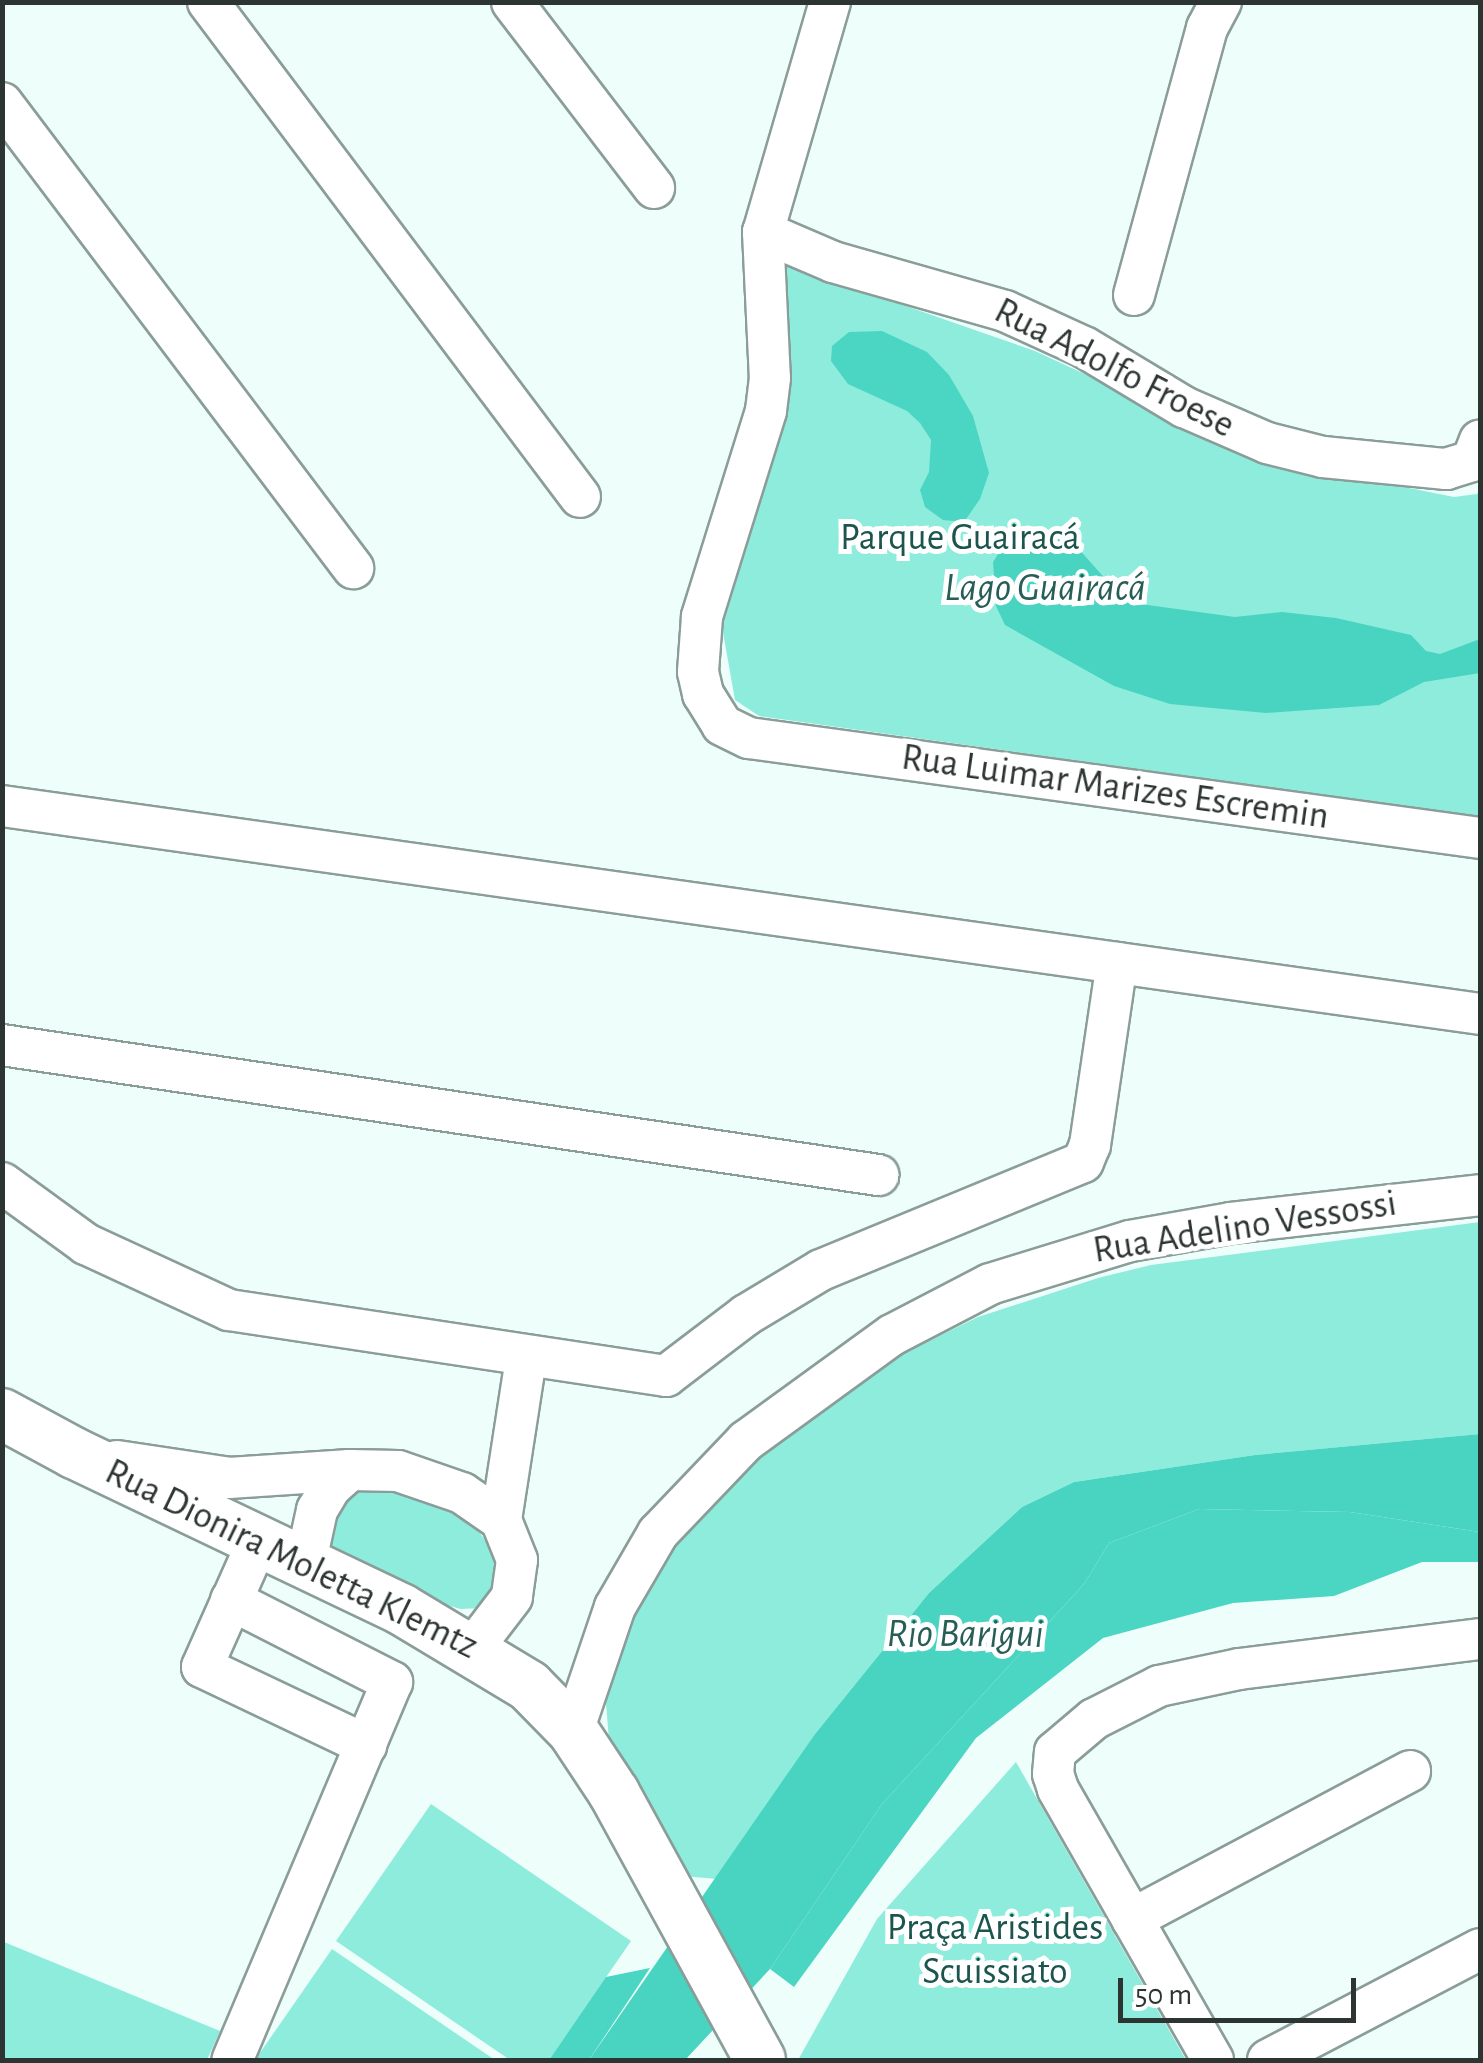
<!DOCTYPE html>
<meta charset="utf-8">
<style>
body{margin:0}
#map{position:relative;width:1483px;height:2063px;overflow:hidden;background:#eefefb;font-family:"Alegreya Sans",sans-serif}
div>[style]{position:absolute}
.green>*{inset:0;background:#8eecdc}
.forest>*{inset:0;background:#4bd6c3}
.water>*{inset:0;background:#48d4c1}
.roads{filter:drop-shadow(2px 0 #8a9d99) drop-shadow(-2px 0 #8a9d99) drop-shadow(0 2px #8a9d99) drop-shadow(0 -2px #8a9d99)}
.minor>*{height:40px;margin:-20px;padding:0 20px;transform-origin:20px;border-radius:20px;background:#fff}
.major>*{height:50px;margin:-25px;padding:0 25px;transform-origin:25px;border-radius:25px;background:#fff}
span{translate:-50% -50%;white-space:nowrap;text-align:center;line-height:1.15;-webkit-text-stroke:10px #fff;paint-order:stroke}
.street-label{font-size:38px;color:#2d3533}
.park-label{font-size:38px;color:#1b554d}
.water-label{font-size:40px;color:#275f57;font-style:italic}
.frame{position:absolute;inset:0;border:5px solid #2d3533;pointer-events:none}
.scale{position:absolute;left:1118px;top:1978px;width:238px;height:45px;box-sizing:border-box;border:5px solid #2d3533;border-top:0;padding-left:12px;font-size:30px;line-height:35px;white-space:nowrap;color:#2d3533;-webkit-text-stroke:8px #fff;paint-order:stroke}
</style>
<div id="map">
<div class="green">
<div style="clip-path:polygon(785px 264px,1035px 351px,1244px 448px,1300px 466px,1454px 497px,1477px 494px,1480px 489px,1480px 817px,759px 716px,735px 700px,722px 627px,776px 453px,785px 406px,789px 350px)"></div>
<div style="clip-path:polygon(1480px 1222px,1480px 1434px,1255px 1455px,1074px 1482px,1022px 1507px,929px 1593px,815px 1734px,717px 1879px,683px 1876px,610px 1754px,606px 1703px,617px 1652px,654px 1572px,715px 1498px,775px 1443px,886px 1362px,978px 1317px,1098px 1278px,1151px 1265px)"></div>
<div style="clip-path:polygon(361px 1485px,398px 1485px,468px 1517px,496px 1555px,499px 1589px,481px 1608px,461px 1609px,439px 1603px,330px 1548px,326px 1539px,332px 1508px)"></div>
<div style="clip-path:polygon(1016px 1762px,1186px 2060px,798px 2060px,877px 1919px)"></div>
<div style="clip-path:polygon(431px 1804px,631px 1941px,549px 2060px,510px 2060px,336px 1941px)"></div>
<div style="clip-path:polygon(4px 1942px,220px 2031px,207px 2060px,3px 2060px)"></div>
<div style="clip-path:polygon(332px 1949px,495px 2060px,255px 2060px)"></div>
</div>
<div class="forest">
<div style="clip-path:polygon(882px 331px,927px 352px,949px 375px,973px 416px,989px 473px,980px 499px,964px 522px,943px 520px,925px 507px,920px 490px,929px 472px,931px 440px,920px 423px,907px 411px,848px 384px,831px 361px,832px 346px,849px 332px)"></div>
<div style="clip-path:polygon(1199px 1509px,1350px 1512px,1480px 1532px,1480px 1562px,1422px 1562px,1334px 1596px,1233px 1603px,1103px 1638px,976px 1738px,794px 1987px,770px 1969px,882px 1804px,1084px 1584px,1109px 1543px)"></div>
<div style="clip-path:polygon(650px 1968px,589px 2060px,549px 2060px,606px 1977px)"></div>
</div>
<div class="water">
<div style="clip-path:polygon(1009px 537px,1068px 537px,1126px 602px,1235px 617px,1282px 612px,1336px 618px,1411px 635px,1426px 651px,1440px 654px,1480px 639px,1480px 673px,1424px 682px,1379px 705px,1266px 713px,1170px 704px,1114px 686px,1005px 625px,996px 606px,993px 562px)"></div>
<div style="clip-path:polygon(1480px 1434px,1480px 1532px,1350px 1512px,1199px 1509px,1109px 1543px,1084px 1584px,882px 1804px,770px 1969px,685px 2060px,589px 2060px,815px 1734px,929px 1593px,1022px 1507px,1074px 1482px,1255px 1455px)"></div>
</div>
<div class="roads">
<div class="minor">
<div style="left:208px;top:2px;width:619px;rotate:53.07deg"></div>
<div style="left:512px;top:2px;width:234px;rotate:52.6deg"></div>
<div style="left:830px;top:2px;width:240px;rotate:106.2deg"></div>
<div style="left:763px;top:232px;width:146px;rotate:87.3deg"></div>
<div style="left:770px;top:378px;width:33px;rotate:97deg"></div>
<div style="left:766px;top:411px;width:216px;rotate:107.3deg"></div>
<div style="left:702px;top:617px;width:55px;rotate:94.2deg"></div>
<div style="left:698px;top:672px;width:23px;rotate:77deg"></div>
<div style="left:703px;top:694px;width:36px;rotate:58deg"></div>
<div style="left:722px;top:725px;width:30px;rotate:26deg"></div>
<div style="left:749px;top:738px;width:738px;rotate:7.79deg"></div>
<div style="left:2px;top:103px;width:583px;rotate:52.95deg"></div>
<div style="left:763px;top:232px;width:76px;rotate:23.2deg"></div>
<div style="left:833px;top:262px;width:179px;rotate:15.9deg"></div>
<div style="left:1005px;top:311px;width:87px;rotate:24.5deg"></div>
<div style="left:1084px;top:347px;width:117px;rotate:31deg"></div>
<div style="left:1184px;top:407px;width:90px;rotate:23.4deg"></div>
<div style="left:1267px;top:443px;width:58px;rotate:14deg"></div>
<div style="left:1323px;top:457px;width:124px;rotate:5.6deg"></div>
<div style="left:1446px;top:469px;width:27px;rotate:-17deg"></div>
<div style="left:1472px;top:461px;width:22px;rotate:-69deg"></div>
<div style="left:1134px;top:295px;width:277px;rotate:-74.7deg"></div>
<div style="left:1207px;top:28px;width:30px;rotate:-62deg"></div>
<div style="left:2px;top:806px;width:1493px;rotate:8.01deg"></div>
<div style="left:2px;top:1045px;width:886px;rotate:8.44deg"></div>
<div style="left:2px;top:1183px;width:104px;rotate:36deg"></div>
<div style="left:86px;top:1244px;width:157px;rotate:24.8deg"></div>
<div style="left:229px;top:1310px;width:442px;rotate:8.6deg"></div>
<div style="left:666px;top:1376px;width:101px;rotate:-37.3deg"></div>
<div style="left:746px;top:1315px;width:87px;rotate:-31deg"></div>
<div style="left:821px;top:1270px;width:283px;rotate:-22.4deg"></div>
<div style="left:1083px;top:1162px;width:18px;rotate:-68deg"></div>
<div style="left:1090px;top:1145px;width:184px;rotate:-81.6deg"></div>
<div style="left:117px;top:1461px;width:113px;rotate:8.6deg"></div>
<div style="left:229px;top:1478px;width:121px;rotate:-3.8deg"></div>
<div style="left:501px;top:1520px;width:164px;rotate:-81.2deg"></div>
<div style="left:259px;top:1539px;width:140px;rotate:114deg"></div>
<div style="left:202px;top:1667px;width:182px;rotate:25.4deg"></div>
<div style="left:306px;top:1561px;width:52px;rotate:-77.8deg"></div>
<div style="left:317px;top:1510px;width:26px;rotate:-59deg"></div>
<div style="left:330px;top:1488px;width:27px;rotate:-42deg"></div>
<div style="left:350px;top:1470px;width:48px;rotate:1.2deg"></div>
<div style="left:398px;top:1471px;width:68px;rotate:19deg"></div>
<div style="left:462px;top:1493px;width:47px;rotate:34.7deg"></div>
<div style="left:501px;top:1520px;width:43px;rotate:68.2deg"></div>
<div style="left:517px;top:1560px;width:37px;rotate:98deg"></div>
<div style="left:512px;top:1597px;width:64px;rotate:127.4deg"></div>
<div style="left:231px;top:1600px;width:181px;rotate:27deg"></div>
<div style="left:392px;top:1682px;width:410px;rotate:112.9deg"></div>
<div style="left:573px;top:1731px;width:131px;rotate:-71.3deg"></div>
<div style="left:615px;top:1607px;width:86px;rotate:-59.8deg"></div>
<div style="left:658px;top:1533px;width:127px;rotate:-46.3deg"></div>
<div style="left:746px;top:1441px;width:180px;rotate:-36deg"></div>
<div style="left:892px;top:1335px;width:110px;rotate:-27.5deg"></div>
<div style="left:990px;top:1284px;width:146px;rotate:-17.1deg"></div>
<div style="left:1130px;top:1241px;width:103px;rotate:-10.1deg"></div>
<div style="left:1231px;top:1223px;width:251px;rotate:-6.4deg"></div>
<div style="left:1132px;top:1919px;width:315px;rotate:-28deg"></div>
<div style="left:1213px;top:2060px;width:312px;rotate:-119.8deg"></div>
<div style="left:1058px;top:1789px;width:16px;rotate:-108deg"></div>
<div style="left:1053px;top:1774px;width:22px;rotate:-85deg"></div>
<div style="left:1055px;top:1752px;width:51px;rotate:-40.2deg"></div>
<div style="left:1094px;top:1719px;width:73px;rotate:-26.9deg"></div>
<div style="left:1159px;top:1686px;width:82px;rotate:-12deg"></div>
<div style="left:1239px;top:1669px;width:243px;rotate:-7.1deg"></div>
<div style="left:1268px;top:2060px;width:239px;rotate:-27.6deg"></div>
</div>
<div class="major">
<div style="left:2px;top:1414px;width:82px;rotate:28.4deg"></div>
<div style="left:74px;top:1453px;width:362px;rotate:25.5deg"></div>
<div style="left:401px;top:1609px;width:149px;rotate:31deg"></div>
<div style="left:529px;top:1686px;width:63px;rotate:45.6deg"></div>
<div style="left:573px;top:1731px;width:74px;rotate:56.5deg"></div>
<div style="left:614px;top:1793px;width:304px;rotate:61.3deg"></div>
</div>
</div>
<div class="street-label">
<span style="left:1114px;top:369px;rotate:27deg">Rua Adolfo Froese</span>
<span style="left:1115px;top:788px;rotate:8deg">Rua Luimar Marizes Escremin</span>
<span style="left:1245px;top:1228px;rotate:-9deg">Rua Adelino Vessossi</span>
<span style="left:291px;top:1560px;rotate:26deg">Rua Dionira Moletta Klemtz</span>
</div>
<div class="park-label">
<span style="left:960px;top:539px">Parque Guairacá</span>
<span style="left:995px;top:1951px">Praça Aristides<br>Scuissiato</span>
</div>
<div class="water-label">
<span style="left:1045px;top:588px">Lago Guairacá</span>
<span style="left:965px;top:1634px">Rio Barigui</span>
</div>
<div class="frame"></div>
<div class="scale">50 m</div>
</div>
